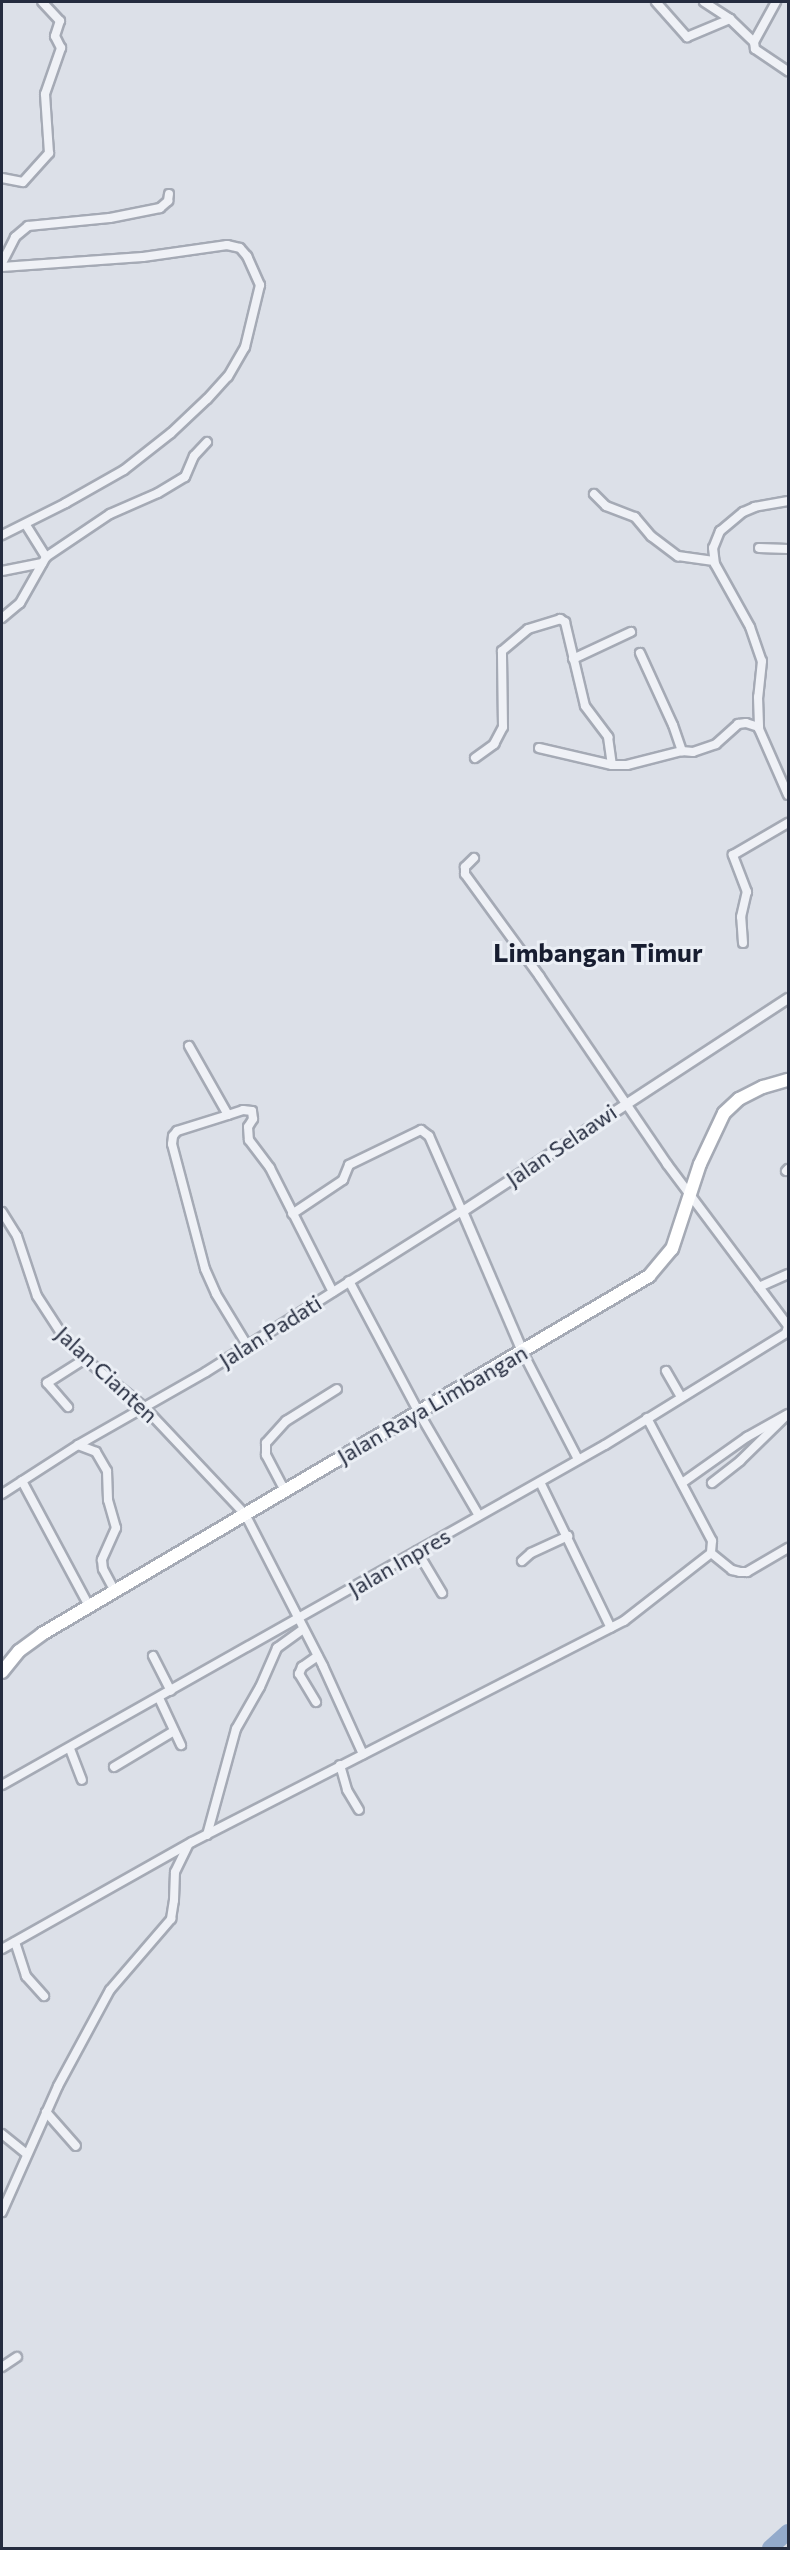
<!DOCTYPE html>
<style>
body{margin:0}
#map{position:relative;width:790px;height:2550px;overflow:hidden;background:#dce0e8;font-family:Commissioner,sans-serif}
div>[style]{position:absolute}
.river>*{height:16px;margin:-8px;padding:0 8px;transform-origin:8px;border-radius:8px;background:#93aacb}
.roads{filter:drop-shadow(2px 0 #a5aab5) drop-shadow(-2px 0 #a5aab5) drop-shadow(0 2px #a5aab5) drop-shadow(0 -2px #a5aab5)}
.minor>*{height:8px;margin:-4px;padding:0 4px;transform-origin:4px;border-radius:4px;background:#eff1f6}
.tertiary>*{height:9px;margin:-4.5px;padding:0 4.5px;transform-origin:4.5px;border-radius:4.5px;background:#eff1f6}
.trunk>*{height:12px;margin:-6px;padding:0 6px;transform-origin:6px;border-radius:6px;background:#fff}
span{translate:-50% -50%;white-space:nowrap;text-align:center;line-height:1.15;-webkit-text-stroke:6px #ebeff5;paint-order:stroke}
.street-label{font-size:22px;color:#252c3f}
.quarter-label{font-size:26px;color:#171d30;font-weight:700}
.frame{position:absolute;inset:0;border:3px solid #252c3f;pointer-events:none}
</style>
<div id="map">
<div class="river">
<div style="left:770px;top:2548px;width:24px;rotate:-42deg"></div>
</div>
<div class="roads">
<div class="minor">
<div style="left:656px;top:2px;width:47px;rotate:48.5deg"></div>
<div style="left:687px;top:37px;width:47px;rotate:-22.7deg"></div>
<div style="left:704px;top:2px;width:31px;rotate:33deg"></div>
<div style="left:730px;top:19px;width:33px;rotate:44deg"></div>
<div style="left:754px;top:42px;width:46px;rotate:-61.2deg"></div>
<div style="left:754px;top:42px;width:7px;rotate:82deg"></div>
<div style="left:755px;top:49px;width:40px;rotate:34deg"></div>
<div style="left:2px;top:178px;width:21px;rotate:11deg"></div>
<div style="left:23px;top:182px;width:39px;rotate:-48deg"></div>
<div style="left:49px;top:153px;width:59px;rotate:-93.9deg"></div>
<div style="left:45px;top:94px;width:49px;rotate:-70.8deg"></div>
<div style="left:61px;top:48px;width:13px;rotate:-117deg"></div>
<div style="left:55px;top:36px;width:16px;rotate:-72deg"></div>
<div style="left:60px;top:21px;width:26px;rotate:-133deg"></div>
<div style="left:2px;top:263px;width:29px;rotate:-63deg"></div>
<div style="left:15px;top:237px;width:17px;rotate:-40deg"></div>
<div style="left:28px;top:226px;width:82px;rotate:-5.6deg"></div>
<div style="left:110px;top:218px;width:51px;rotate:-11.3deg"></div>
<div style="left:160px;top:208px;width:11px;rotate:-41deg"></div>
<div style="left:168px;top:201px;width:7px;rotate:-82deg"></div>
<div style="left:2px;top:267px;width:141px;rotate:-4.1deg"></div>
<div style="left:143px;top:257px;width:85px;rotate:-8.1deg"></div>
<div style="left:227px;top:245px;width:13px;rotate:13deg"></div>
<div style="left:240px;top:248px;width:11px;rotate:49deg"></div>
<div style="left:247px;top:256px;width:32px;rotate:66deg"></div>
<div style="left:260px;top:285px;width:64px;rotate:103.6deg"></div>
<div style="left:245px;top:347px;width:34px;rotate:120deg"></div>
<div style="left:228px;top:376px;width:31px;rotate:132deg"></div>
<div style="left:207px;top:399px;width:50px;rotate:136.6deg"></div>
<div style="left:171px;top:433px;width:60px;rotate:141.8deg"></div>
<div style="left:124px;top:470px;width:67px;rotate:150.4deg"></div>
<div style="left:66px;top:503px;width:72px;rotate:153.4deg"></div>
<div style="left:594px;top:494px;width:17px;rotate:45deg"></div>
<div style="left:606px;top:506px;width:31px;rotate:21deg"></div>
<div style="left:635px;top:517px;width:25px;rotate:50deg"></div>
<div style="left:651px;top:536px;width:34px;rotate:37deg"></div>
<div style="left:678px;top:556px;width:36px;rotate:8deg"></div>
<div style="left:788px;top:501px;width:34px;rotate:170deg"></div>
<div style="left:755px;top:507px;width:13px;rotate:157deg"></div>
<div style="left:743px;top:512px;width:30px;rotate:140deg"></div>
<div style="left:720px;top:531px;width:18px;rotate:112deg"></div>
<div style="left:713px;top:548px;width:16px;rotate:83deg"></div>
<div style="left:715px;top:564px;width:72px;rotate:60.9deg"></div>
<div style="left:750px;top:627px;width:36px;rotate:71deg"></div>
<div style="left:762px;top:661px;width:36px;rotate:96deg"></div>
<div style="left:758px;top:697px;width:32px;rotate:88deg"></div>
<div style="left:759px;top:729px;width:72px;rotate:66.3deg"></div>
<div style="left:26px;top:525px;width:38px;rotate:58deg"></div>
<div style="left:759px;top:548px;width:29px;rotate:2deg"></div>
<div style="left:2px;top:571px;width:41px;rotate:-11.3deg"></div>
<div style="left:2px;top:618px;width:23px;rotate:-40deg"></div>
<div style="left:20px;top:603px;width:53px;rotate:-60.5deg"></div>
<div style="left:46px;top:557px;width:77px;rotate:-33.9deg"></div>
<div style="left:110px;top:514px;width:52px;rotate:-23.6deg"></div>
<div style="left:158px;top:493px;width:31px;rotate:-31deg"></div>
<div style="left:185px;top:477px;width:23px;rotate:-67deg"></div>
<div style="left:194px;top:456px;width:19px;rotate:-47deg"></div>
<div style="left:640px;top:653px;width:79px;rotate:65.4deg"></div>
<div style="left:673px;top:725px;width:28px;rotate:71deg"></div>
<div style="left:682px;top:751px;width:11px;rotate:5deg"></div>
<div style="left:693px;top:752px;width:24px;rotate:-19deg"></div>
<div style="left:716px;top:744px;width:30px;rotate:-42deg"></div>
<div style="left:738px;top:724px;width:8px;rotate:-7deg"></div>
<div style="left:746px;top:723px;width:13px;rotate:18deg"></div>
<div style="left:573px;top:659px;width:64px;rotate:-25deg"></div>
<div style="left:539px;top:748px;width:75px;rotate:13.1deg"></div>
<div style="left:475px;top:758px;width:24px;rotate:-36deg"></div>
<div style="left:494px;top:744px;width:19px;rotate:-62deg"></div>
<div style="left:503px;top:727px;width:76px;rotate:-90.8deg"></div>
<div style="left:502px;top:651px;width:34px;rotate:-40deg"></div>
<div style="left:528px;top:629px;width:34px;rotate:-17deg"></div>
<div style="left:560px;top:619px;width:6px;rotate:31deg"></div>
<div style="left:565px;top:622px;width:86px;rotate:76.6deg"></div>
<div style="left:585px;top:706px;width:39px;rotate:53deg"></div>
<div style="left:608px;top:737px;width:28px;rotate:82deg"></div>
<div style="left:612px;top:765px;width:15px"></div>
<div style="left:627px;top:765px;width:57px;rotate:-14.3deg"></div>
<div style="left:474px;top:858px;width:13px;rotate:135deg"></div>
<div style="left:465px;top:867px;width:7px;rotate:90deg"></div>
<div style="left:465px;top:874px;width:127px;rotate:53.9deg"></div>
<div style="left:540px;top:977px;width:226px;rotate:55.8deg"></div>
<div style="left:667px;top:1164px;width:202px;rotate:53.2deg"></div>
<div style="left:743px;top:943px;width:26px;rotate:-94deg"></div>
<div style="left:741px;top:917px;width:26px;rotate:-77deg"></div>
<div style="left:747px;top:892px;width:40px;rotate:-111deg"></div>
<div style="left:733px;top:855px;width:64px;rotate:-30.2deg"></div>
<div style="left:189px;top:1046px;width:79px;rotate:60.5deg"></div>
<div style="left:228px;top:1115px;width:53px;rotate:162.6deg"></div>
<div style="left:177px;top:1131px;width:6px;rotate:129deg"></div>
<div style="left:173px;top:1136px;width:8px;rotate:97deg"></div>
<div style="left:172px;top:1144px;width:129px;rotate:75.2deg"></div>
<div style="left:205px;top:1269px;width:27px;rotate:66deg"></div>
<div style="left:216px;top:1294px;width:60px;rotate:58.7deg"></div>
<div style="left:228px;top:1115px;width:16px;rotate:-18deg"></div>
<div style="left:243px;top:1110px;width:9px;rotate:6deg"></div>
<div style="left:252px;top:1111px;width:8px;rotate:83deg"></div>
<div style="left:253px;top:1119px;width:9px;rotate:122deg"></div>
<div style="left:248px;top:1127px;width:13px;rotate:86deg"></div>
<div style="left:249px;top:1140px;width:35px;rotate:53deg"></div>
<div style="left:270px;top:1168px;width:139px;rotate:63.1deg"></div>
<div style="left:786px;top:1171px;width:3px;rotate:-45deg"></div>
<div style="left:2px;top:1212px;width:28px;rotate:58deg"></div>
<div style="left:17px;top:1236px;width:63px;rotate:71.6deg"></div>
<div style="left:37px;top:1296px;width:48px;rotate:57deg"></div>
<div style="left:63px;top:1336px;width:32px;rotate:46deg"></div>
<div style="left:85px;top:1359px;width:77px;rotate:39.2deg"></div>
<div style="left:145px;top:1408px;width:146px;rotate:46.7deg"></div>
<div style="left:245px;top:1514px;width:171px;rotate:62.8deg"></div>
<div style="left:323px;top:1666px;width:97px;rotate:65.6deg"></div>
<div style="left:349px;top:1281px;width:147px;rotate:62deg"></div>
<div style="left:418px;top:1411px;width:121px;rotate:59.8deg"></div>
<div style="left:759px;top:1287px;width:32px;rotate:-24deg"></div>
<div style="left:522px;top:1351px;width:122px;rotate:62.6deg"></div>
<div style="left:666px;top:1371px;width:30px;rotate:60deg"></div>
<div style="left:68px;top:1407px;width:32px;rotate:-131deg"></div>
<div style="left:47px;top:1383px;width:45px;rotate:-32.3deg"></div>
<div style="left:647px;top:1418px;width:139px;rotate:62.1deg"></div>
<div style="left:712px;top:1541px;width:12px;rotate:95deg"></div>
<div style="left:78px;top:1445px;width:19px;rotate:21deg"></div>
<div style="left:96px;top:1452px;width:22px;rotate:60deg"></div>
<div style="left:107px;top:1471px;width:29px;rotate:88deg"></div>
<div style="left:108px;top:1500px;width:29px;rotate:74deg"></div>
<div style="left:116px;top:1528px;width:35px;rotate:114deg"></div>
<div style="left:102px;top:1560px;width:9px;rotate:84deg"></div>
<div style="left:103px;top:1569px;width:26px;rotate:62deg"></div>
<div style="left:22px;top:1481px;width:144px;rotate:61.8deg"></div>
<div style="left:540px;top:1482px;width:162px;rotate:64.1deg"></div>
<div style="left:682px;top:1483px;width:80px;rotate:-35.3deg"></div>
<div style="left:747px;top:1437px;width:47px;rotate:-29.3deg"></div>
<div style="left:712px;top:1483px;width:36px;rotate:-38deg"></div>
<div style="left:740px;top:1461px;width:64px;rotate:-44.4deg"></div>
<div style="left:285px;top:1491px;width:41px;rotate:-117.8deg"></div>
<div style="left:266px;top:1455px;width:12px;rotate:-90deg"></div>
<div style="left:266px;top:1443px;width:30px;rotate:-48deg"></div>
<div style="left:286px;top:1421px;width:60px;rotate:-32.1deg"></div>
<div style="left:2px;top:1494px;width:90px;rotate:-32.8deg"></div>
<div style="left:78px;top:1445px;width:147px;rotate:-29.7deg"></div>
<div style="left:206px;top:1372px;width:302px;rotate:-32.2deg"></div>
<div style="left:462px;top:1211px;width:82px;rotate:-113.7deg"></div>
<div style="left:429px;top:1136px;width:10px;rotate:-143deg"></div>
<div style="left:421px;top:1130px;width:80px;rotate:154.1deg"></div>
<div style="left:349px;top:1165px;width:16px;rotate:112deg"></div>
<div style="left:343px;top:1180px;width:61px;rotate:146.3deg"></div>
<div style="left:417px;top:1551px;width:49px;rotate:59.2deg"></div>
<div style="left:522px;top:1561px;width:12px;rotate:-42deg"></div>
<div style="left:531px;top:1553px;width:41px;rotate:-24.7deg"></div>
<div style="left:153px;top:1656px;width:39px;rotate:63deg"></div>
<div style="left:159px;top:1698px;width:52px;rotate:64.9deg"></div>
<div style="left:316px;top:1702px;width:33px;rotate:-121deg"></div>
<div style="left:299px;top:1674px;width:8px;rotate:-67deg"></div>
<div style="left:302px;top:1667px;width:19px;rotate:-35deg"></div>
<div style="left:70px;top:1749px;width:33px;rotate:69deg"></div>
<div style="left:340px;top:1765px;width:26px;rotate:74deg"></div>
<div style="left:347px;top:1790px;width:23px;rotate:59deg"></div>
<div style="left:114px;top:1767px;width:70px;rotate:-31deg"></div>
<div style="left:2px;top:1785px;width:692px;rotate:-29.42deg"></div>
<div style="left:605px;top:1445px;width:213px;rotate:-31.7deg"></div>
<div style="left:786px;top:1333px;width:6px;rotate:-72deg"></div>
<div style="left:207px;top:1835px;width:110px;rotate:-74.7deg"></div>
<div style="left:236px;top:1729px;width:48px;rotate:-60.3deg"></div>
<div style="left:260px;top:1687px;width:43px;rotate:-66.4deg"></div>
<div style="left:277px;top:1648px;width:32px;rotate:-36deg"></div>
<div style="left:15px;top:1942px;width:36px;rotate:72deg"></div>
<div style="left:26px;top:1976px;width:27px;rotate:48deg"></div>
<div style="left:2px;top:1949px;width:218px;rotate:-29.4deg"></div>
<div style="left:192px;top:1842px;width:485px;rotate:-27.1deg"></div>
<div style="left:624px;top:1621px;width:110px;rotate:-38deg"></div>
<div style="left:711px;top:1553px;width:27px;rotate:39deg"></div>
<div style="left:732px;top:1570px;width:8px;rotate:14deg"></div>
<div style="left:740px;top:1572px;width:7px"></div>
<div style="left:747px;top:1572px;width:48px;rotate:-30.3deg"></div>
<div style="left:46px;top:2112px;width:45px;rotate:48.6deg"></div>
<div style="left:2px;top:2134px;width:32px;rotate:39deg"></div>
<div style="left:2px;top:2212px;width:138px;rotate:-66deg"></div>
<div style="left:58px;top:2086px;width:109px;rotate:-61.6deg"></div>
<div style="left:110px;top:1990px;width:94px;rotate:-49.3deg"></div>
<div style="left:171px;top:1919px;width:19px;rotate:-81deg"></div>
<div style="left:174px;top:1900px;width:28px;rotate:-88deg"></div>
<div style="left:175px;top:1872px;width:30px;rotate:-64deg"></div>
<div style="left:2px;top:2367px;width:18px;rotate:-34deg"></div>
</div>
<div class="tertiary">
<div style="left:522px;top:1351px;width:152px;rotate:-113.2deg"></div>
<div style="left:462px;top:1211px;width:389px;rotate:-33.2deg"></div>
</div>
<div class="trunk">
<div style="left:2px;top:1672px;width:27px;rotate:-51deg"></div>
<div style="left:19px;top:1651px;width:29px;rotate:-36deg"></div>
<div style="left:42px;top:1634px;width:705px;rotate:-30.53deg"></div>
<div style="left:649px;top:1276px;width:35px;rotate:-50deg"></div>
<div style="left:672px;top:1249px;width:89px;rotate:-71.8deg"></div>
<div style="left:700px;top:1164px;width:56px;rotate:-64.8deg"></div>
<div style="left:724px;top:1113px;width:21px;rotate:-43deg"></div>
<div style="left:739px;top:1099px;width:27px;rotate:-27deg"></div>
<div style="left:763px;top:1087px;width:26px;rotate:-16deg"></div>
</div>
</div>
<div class="street-label">
<span style="left:561px;top:1145px;rotate:-34deg">Jalan Selaawi</span>
<span style="left:270px;top:1331px;rotate:-32deg">Jalan Padati</span>
<span style="left:107px;top:1374px;rotate:43deg">Jalan Cianten</span>
<span style="left:432px;top:1404px;rotate:-30deg">Jalan Raya Limbangan</span>
<span style="left:399px;top:1562px;rotate:-30deg">Jalan Inpres</span>
</div>
<div class="quarter-label">
<span style="left:598px;top:952px">Limbangan Timur</span>
</div>
<div class="frame"></div>
</div>
